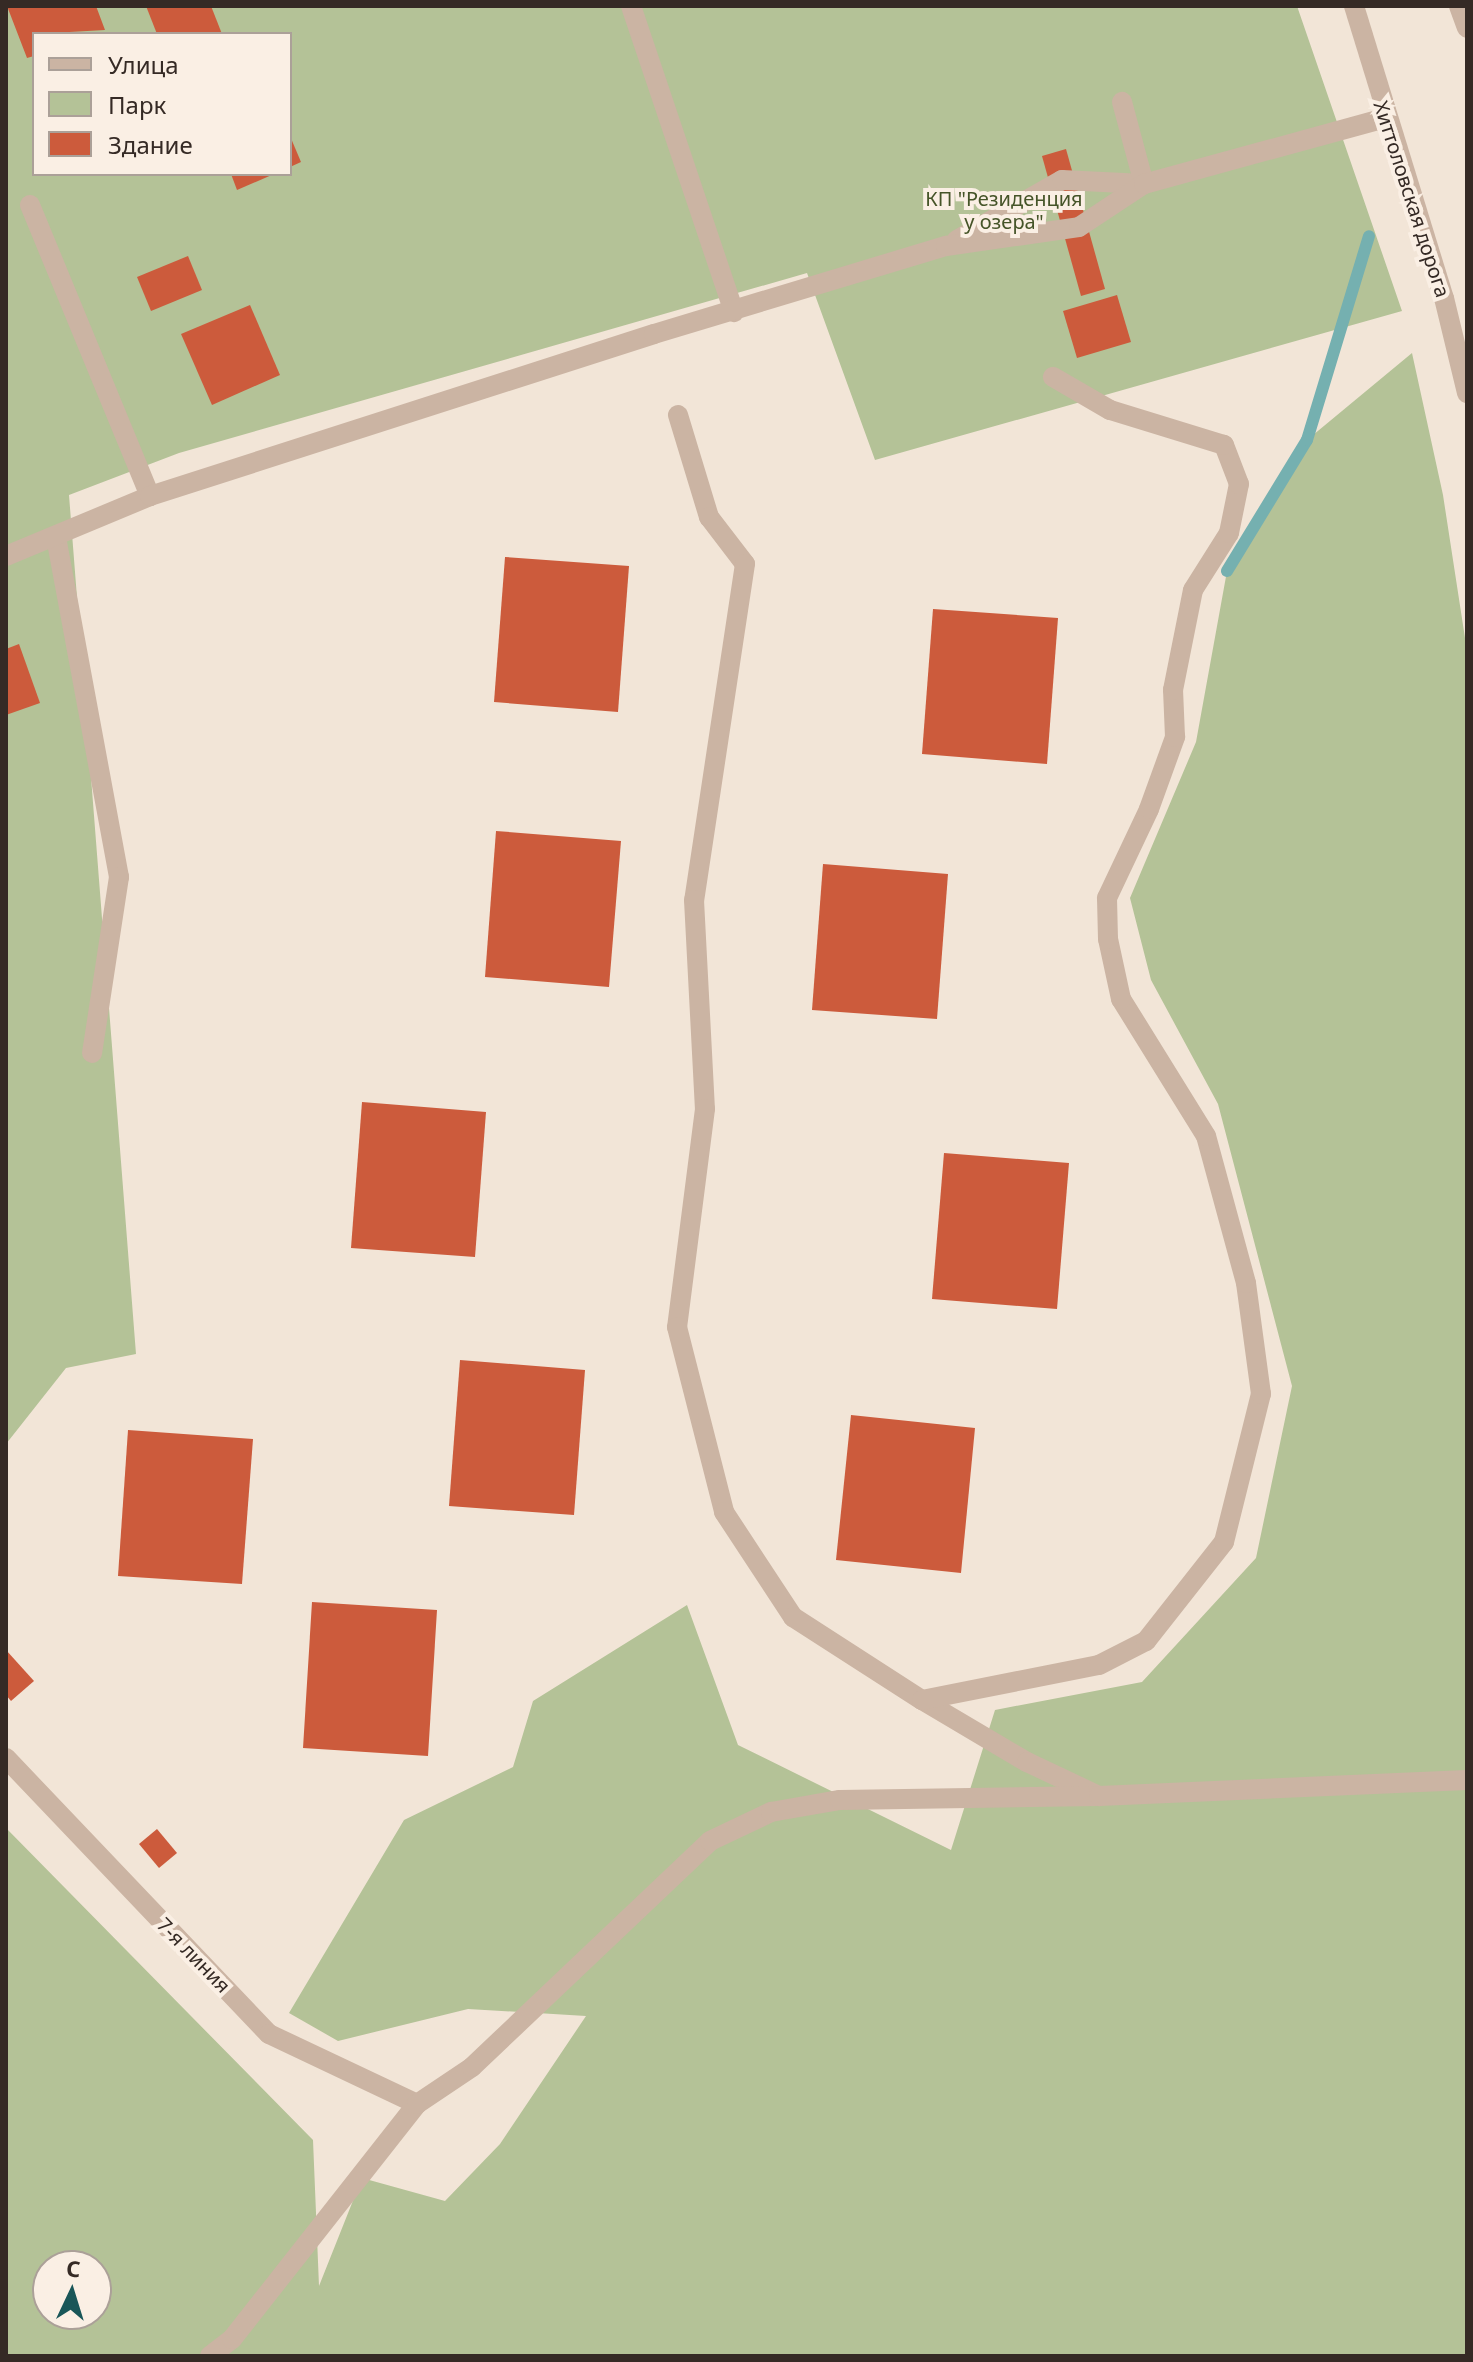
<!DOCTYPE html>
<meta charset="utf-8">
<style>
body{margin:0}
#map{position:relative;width:1473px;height:2362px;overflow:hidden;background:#f2e5d7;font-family:"Noto Sans",sans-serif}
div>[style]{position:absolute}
.green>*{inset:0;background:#b4c297}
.stream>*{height:12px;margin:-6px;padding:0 6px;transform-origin:6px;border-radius:6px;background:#75b0b0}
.building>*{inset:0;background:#cc5b3c}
.minor>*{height:20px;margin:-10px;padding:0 10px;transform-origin:10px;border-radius:10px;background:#cbb4a3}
span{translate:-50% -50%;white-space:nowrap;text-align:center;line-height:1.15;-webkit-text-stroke:8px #faefe4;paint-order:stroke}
.park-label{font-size:20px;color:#455428}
.street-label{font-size:20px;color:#352a25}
.frame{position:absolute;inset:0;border:8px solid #352a25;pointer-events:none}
.legend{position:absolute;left:32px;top:32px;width:260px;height:144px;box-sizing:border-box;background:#faefe4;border:2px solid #aba098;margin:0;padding:10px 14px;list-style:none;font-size:24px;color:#352a25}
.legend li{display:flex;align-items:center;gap:16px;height:40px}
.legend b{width:40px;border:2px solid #aba098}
.north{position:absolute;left:32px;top:2250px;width:80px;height:80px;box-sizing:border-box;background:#faefe4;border:2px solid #aba098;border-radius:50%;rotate:4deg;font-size:22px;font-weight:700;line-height:32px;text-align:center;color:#352a25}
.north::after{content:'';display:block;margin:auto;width:28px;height:36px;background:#195658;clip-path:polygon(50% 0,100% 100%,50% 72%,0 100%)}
</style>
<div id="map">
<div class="green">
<div style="clip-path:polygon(evenodd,6px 6px,1297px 6px,1402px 311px,875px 460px,807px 273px,179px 453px,69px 495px,136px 1354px,66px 1368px,6px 1444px,6px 6px,34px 34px,290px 34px,290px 174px,34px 174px,34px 34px)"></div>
<div style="clip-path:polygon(evenodd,1412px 353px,1443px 495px,1467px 651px,1467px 2356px,6px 2356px,6px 1828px,313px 2140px,319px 2286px,362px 2178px,445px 2201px,500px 2144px,586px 2016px,468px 2009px,338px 2041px,289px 2013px,404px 1820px,513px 1767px,533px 1701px,687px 1605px,738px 1745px,951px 1850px,995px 1710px,1142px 1682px,1256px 1558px,1292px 1386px,1218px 1104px,1151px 980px,1130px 898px,1196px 742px,1227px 571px,1307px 440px,1412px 353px,48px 2266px,96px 2266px,96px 2314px,48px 2314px,48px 2266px)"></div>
</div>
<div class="stream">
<div style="left:1227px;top:571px;width:153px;rotate:-58.6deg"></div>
<div style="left:1307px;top:440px;width:213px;rotate:-73.1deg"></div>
</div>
<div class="building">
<div style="clip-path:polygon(7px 6px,96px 6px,105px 30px,34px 34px,34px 56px,27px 58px)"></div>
<div style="clip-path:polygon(146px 6px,211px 6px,222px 34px,157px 34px)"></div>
<div style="clip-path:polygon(290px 136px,301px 162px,290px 167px)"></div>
<div style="clip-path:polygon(1066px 149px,1105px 289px,1081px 296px,1042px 156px)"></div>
<div style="clip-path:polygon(231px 174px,274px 174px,237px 190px)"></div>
<div style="clip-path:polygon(188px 256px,202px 290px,151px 311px,137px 277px)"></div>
<div style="clip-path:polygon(1117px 295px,1131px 342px,1077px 358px,1063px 311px)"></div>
<div style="clip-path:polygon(250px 305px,280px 375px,212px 405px,181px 334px)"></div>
<div style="clip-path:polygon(505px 557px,629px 566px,618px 712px,494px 702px)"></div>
<div style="clip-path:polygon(933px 609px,1058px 618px,1047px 764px,922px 754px)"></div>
<div style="clip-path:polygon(19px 644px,40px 703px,6px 715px,6px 649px)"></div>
<div style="clip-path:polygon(496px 831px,621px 841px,609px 987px,485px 977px)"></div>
<div style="clip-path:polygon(823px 864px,948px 874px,937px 1019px,812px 1010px)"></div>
<div style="clip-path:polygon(362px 1102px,486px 1112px,475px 1257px,351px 1248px)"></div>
<div style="clip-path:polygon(944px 1153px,1069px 1163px,1057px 1309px,932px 1299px)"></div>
<div style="clip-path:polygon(460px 1360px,585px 1370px,574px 1515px,449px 1506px)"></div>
<div style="clip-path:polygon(851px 1415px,975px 1428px,961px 1573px,836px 1560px)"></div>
<div style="clip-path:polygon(128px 1430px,253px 1439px,242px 1584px,118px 1576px)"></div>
<div style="clip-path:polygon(312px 1602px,437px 1610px,428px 1756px,303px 1748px)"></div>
<div style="clip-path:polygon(6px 1650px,34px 1681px,11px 1701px,6px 1695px)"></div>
<div style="clip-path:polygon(157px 1829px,177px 1853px,159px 1868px,139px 1844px)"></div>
</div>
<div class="minor">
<div style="left:631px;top:6px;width:323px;rotate:71.4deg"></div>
<div style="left:1354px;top:6px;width:306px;rotate:72.9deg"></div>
<div style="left:1444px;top:298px;width:98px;rotate:76.4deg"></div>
<div style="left:1459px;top:6px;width:23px;rotate:70deg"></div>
<div style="left:30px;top:205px;width:315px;rotate:67.6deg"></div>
<div style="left:957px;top:240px;width:121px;rotate:-29.7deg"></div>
<div style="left:1062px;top:180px;width:82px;rotate:2.8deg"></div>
<div style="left:1144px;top:184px;width:85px;rotate:-105deg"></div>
<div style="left:678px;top:415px;width:107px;rotate:73.1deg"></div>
<div style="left:709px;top:517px;width:59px;rotate:52.5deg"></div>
<div style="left:745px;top:564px;width:340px;rotate:98.6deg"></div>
<div style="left:694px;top:900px;width:209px;rotate:87deg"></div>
<div style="left:705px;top:1109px;width:220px;rotate:97.3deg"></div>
<div style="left:677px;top:1327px;width:191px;rotate:75.7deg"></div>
<div style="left:724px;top:1512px;width:126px;rotate:56.7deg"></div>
<div style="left:793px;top:1617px;width:153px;rotate:32.8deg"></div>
<div style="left:922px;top:1700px;width:122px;rotate:30.6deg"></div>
<div style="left:1027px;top:1762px;width:80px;rotate:25.3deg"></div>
<div style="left:56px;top:537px;width:346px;rotate:79.5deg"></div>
<div style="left:119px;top:877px;width:178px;rotate:98.7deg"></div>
<div style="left:6px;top:556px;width:156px;rotate:-22.6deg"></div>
<div style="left:150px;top:496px;width:529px;rotate:-17.82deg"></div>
<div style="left:654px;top:334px;width:305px;rotate:-16.8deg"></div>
<div style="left:946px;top:246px;width:134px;rotate:-8.1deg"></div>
<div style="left:1079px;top:227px;width:78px;rotate:-33.5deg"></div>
<div style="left:1144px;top:184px;width:251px;rotate:-15.3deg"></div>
<div style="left:922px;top:1700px;width:180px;rotate:-11.2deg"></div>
<div style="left:1099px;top:1665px;width:53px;rotate:-27.1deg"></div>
<div style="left:1146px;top:1641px;width:126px;rotate:-51.8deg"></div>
<div style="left:1224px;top:1542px;width:153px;rotate:-76deg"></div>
<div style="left:1261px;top:1394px;width:112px;rotate:-97.7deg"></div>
<div style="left:1246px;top:1283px;width:152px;rotate:-105.2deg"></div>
<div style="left:1206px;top:1136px;width:161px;rotate:-121.8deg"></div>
<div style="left:1121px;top:999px;width:61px;rotate:-102.2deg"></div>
<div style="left:1108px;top:939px;width:41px;rotate:-91.4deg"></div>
<div style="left:1107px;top:898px;width:98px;rotate:-64.7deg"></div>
<div style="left:1149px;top:809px;width:77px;rotate:-70.1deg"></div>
<div style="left:1175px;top:737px;width:47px;rotate:-92.4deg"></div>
<div style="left:1173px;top:690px;width:102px;rotate:-78.7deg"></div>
<div style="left:1193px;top:590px;width:67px;rotate:-57.7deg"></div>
<div style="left:1229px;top:533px;width:50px;rotate:-78.5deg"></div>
<div style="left:1239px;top:484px;width:42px;rotate:-111deg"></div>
<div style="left:1224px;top:445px;width:119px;rotate:-162.9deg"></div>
<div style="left:1110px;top:410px;width:66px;rotate:-149.9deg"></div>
<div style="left:6px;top:1758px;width:381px;rotate:46.4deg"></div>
<div style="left:269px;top:2034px;width:164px;rotate:25.3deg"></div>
<div style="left:210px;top:2356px;width:28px;rotate:-38deg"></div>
<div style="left:232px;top:2339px;width:299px;rotate:-51.8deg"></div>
<div style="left:417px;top:2104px;width:66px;rotate:-33.9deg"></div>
<div style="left:472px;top:2067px;width:328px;rotate:-43.5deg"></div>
<div style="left:710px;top:1841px;width:68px;rotate:-25.4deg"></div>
<div style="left:771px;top:1812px;width:70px;rotate:-9.9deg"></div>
<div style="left:840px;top:1800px;width:259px;rotate:-0.9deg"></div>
<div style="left:1099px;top:1796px;width:368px;rotate:-2.5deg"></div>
</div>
<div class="park-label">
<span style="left:1004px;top:210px">КП "Резиденция<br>у озера"</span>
</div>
<div class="street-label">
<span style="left:1412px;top:199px;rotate:72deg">Хиттоловская дорога</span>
<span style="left:194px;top:1955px;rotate:46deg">7-я линия</span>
</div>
<div class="frame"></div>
<ul class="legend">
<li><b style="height:10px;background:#cbb4a3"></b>Улица</li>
<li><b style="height:22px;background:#b4c297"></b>Парк</li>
<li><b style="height:22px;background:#cc5b3c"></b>Здание</li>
</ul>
<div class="north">С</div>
</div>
